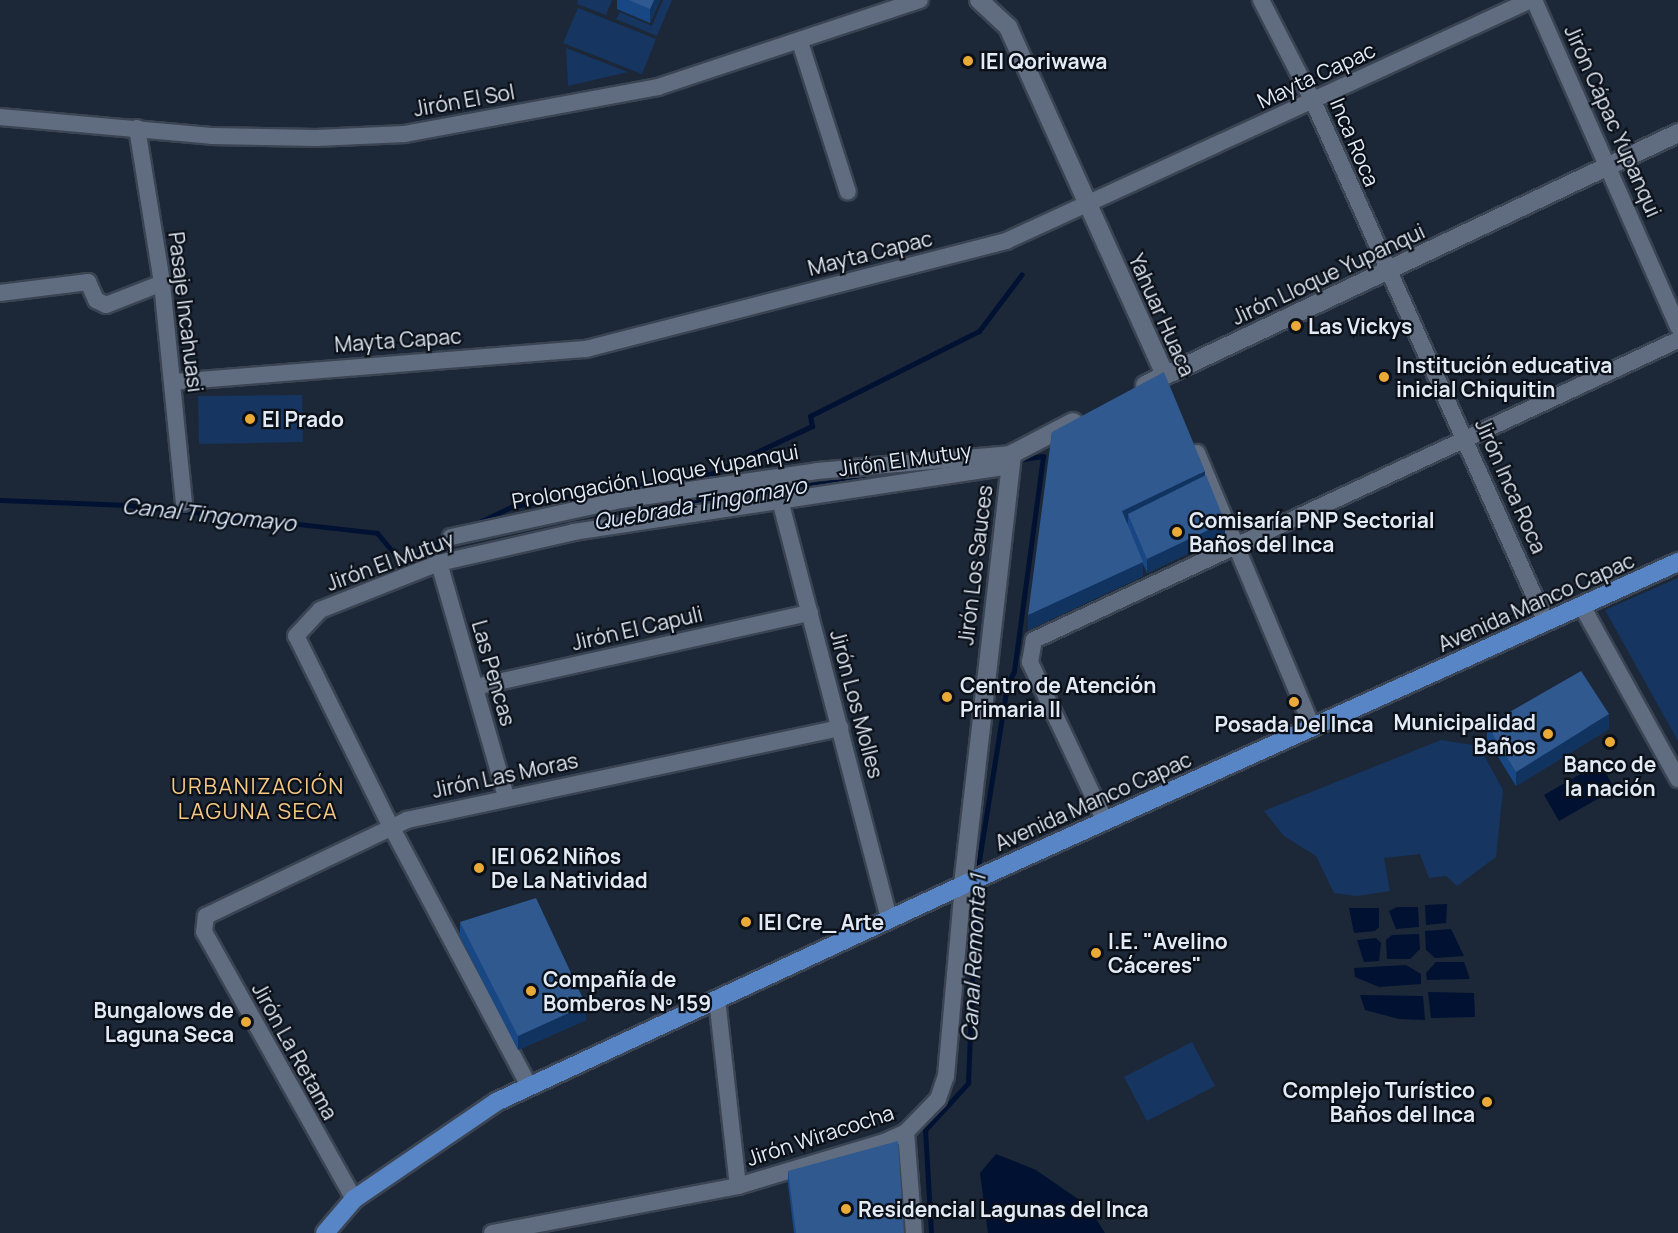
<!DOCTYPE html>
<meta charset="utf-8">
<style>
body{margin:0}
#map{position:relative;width:1678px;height:1233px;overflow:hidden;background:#1c2838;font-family:Manrope,sans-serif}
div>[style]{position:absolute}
.green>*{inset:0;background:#163560}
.water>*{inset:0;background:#001132}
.stream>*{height:5px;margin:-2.5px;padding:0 2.5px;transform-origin:2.5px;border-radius:2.5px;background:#001132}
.roads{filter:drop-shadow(2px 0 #3b4452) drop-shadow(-2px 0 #3b4452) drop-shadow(0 2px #3b4452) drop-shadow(0 -2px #3b4452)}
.street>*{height:16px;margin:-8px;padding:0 8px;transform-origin:8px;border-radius:8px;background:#606d81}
.secondary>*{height:18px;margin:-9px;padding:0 9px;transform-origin:9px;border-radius:9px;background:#606d81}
.primary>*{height:18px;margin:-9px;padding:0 9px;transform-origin:9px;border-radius:9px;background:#5885c6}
.wall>*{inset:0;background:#194783}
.shaded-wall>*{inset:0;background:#113360}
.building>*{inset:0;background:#2f598f}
.dots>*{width:16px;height:16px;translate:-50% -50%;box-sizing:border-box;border:3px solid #0b1018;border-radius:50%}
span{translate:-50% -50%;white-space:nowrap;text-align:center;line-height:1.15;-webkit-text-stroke:4.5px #0b1018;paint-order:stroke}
.poi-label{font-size:21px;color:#e2eaf5;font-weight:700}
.left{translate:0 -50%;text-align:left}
.right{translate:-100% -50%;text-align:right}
.street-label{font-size:21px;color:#e2eaf5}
.water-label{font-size:22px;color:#d8e5f8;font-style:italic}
.neighbourhood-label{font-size:22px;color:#f5c884;letter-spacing:1.5px}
</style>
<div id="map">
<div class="green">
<div style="clip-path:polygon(578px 0,612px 0,606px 15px,577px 4px)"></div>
<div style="clip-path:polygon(663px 0,672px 0,657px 36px,616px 19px,620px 12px,652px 26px)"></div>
<div style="clip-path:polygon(578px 8px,656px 39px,642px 74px,563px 43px)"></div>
<div style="clip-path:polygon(566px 48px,628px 72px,568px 86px)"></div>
<div style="clip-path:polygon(302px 395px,303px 442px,199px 444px,198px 396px)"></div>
<div style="clip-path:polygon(1678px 578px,1678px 741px,1605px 610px)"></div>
<div style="clip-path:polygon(1441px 740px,1479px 746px,1503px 790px,1496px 857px,1457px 886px,1446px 876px,1429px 878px,1420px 854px,1384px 858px,1390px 891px,1357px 896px,1334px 893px,1316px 856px,1284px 836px,1264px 811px)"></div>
<div style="clip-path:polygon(1192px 1042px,1215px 1086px,1147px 1121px,1124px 1077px)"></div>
</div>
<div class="water">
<div style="clip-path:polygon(1600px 763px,1615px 789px,1559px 821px,1544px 795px)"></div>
<div style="clip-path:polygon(1447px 904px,1446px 923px,1426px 925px,1425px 905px)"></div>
<div style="clip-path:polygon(1397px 907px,1418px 907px,1419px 927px,1396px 929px,1389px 911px)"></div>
<div style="clip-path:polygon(1349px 908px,1379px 908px,1379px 927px,1375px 931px,1354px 933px)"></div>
<div style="clip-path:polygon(1451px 929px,1464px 956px,1435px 958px,1426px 950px,1425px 931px)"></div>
<div style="clip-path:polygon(1419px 934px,1420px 949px,1410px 959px,1387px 959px,1386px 940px,1392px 935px)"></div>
<div style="clip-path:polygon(1376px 938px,1381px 943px,1379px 961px,1364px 962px,1357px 940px)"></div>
<div style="clip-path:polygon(1436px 962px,1464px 962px,1470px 979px,1427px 980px,1426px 973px)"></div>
<div style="clip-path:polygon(1406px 965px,1421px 974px,1421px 984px,1379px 987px,1355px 977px,1354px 968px)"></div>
<div style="clip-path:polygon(1428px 992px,1474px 993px,1475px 1017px,1431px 1018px)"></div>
<div style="clip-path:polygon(1360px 995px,1423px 996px,1425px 1020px,1399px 1019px,1365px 1010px)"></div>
<div style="clip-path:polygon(996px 1154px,1036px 1170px,1088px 1206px,1105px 1233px,988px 1233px,980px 1173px)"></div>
</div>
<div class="stream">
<div style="left:0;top:500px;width:129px;rotate:2.2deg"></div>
<div style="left:129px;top:505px;width:250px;rotate:6.4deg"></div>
<div style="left:377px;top:533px;width:39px;rotate:50deg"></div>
<div style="left:577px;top:524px;width:187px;rotate:-10.2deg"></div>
<div style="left:761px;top:491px;width:169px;rotate:-7.1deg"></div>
<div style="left:473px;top:525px;width:44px;rotate:-25.4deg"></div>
<div style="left:513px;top:506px;width:200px;rotate:-9.2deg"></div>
<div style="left:710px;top:474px;width:113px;rotate:-25.2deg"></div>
<div style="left:812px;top:426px;width:10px;rotate:-101deg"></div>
<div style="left:810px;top:416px;width:189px;rotate:-26.7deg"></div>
<div style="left:979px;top:331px;width:71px;rotate:-53deg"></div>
<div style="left:410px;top:561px;width:30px;rotate:-12deg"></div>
<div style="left:402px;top:563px;width:53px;rotate:-29.5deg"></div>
<div style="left:977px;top:873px;width:189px;rotate:-80.9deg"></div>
<div style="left:1007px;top:686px;width:17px;rotate:-65deg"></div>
<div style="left:1014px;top:671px;width:217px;rotate:-82.3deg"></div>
<div style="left:1043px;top:456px;width:21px;rotate:172deg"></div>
<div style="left:931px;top:1233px;width:103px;rotate:-93.3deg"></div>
<div style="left:925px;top:1130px;width:64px;rotate:-47.5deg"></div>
<div style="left:968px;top:1083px;width:200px;rotate:-87.7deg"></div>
</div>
<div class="roads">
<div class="street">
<div style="left:1261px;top:0;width:114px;rotate:62.8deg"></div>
<div style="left:1313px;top:101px;width:571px;rotate:65.91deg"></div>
<div style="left:1534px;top:0;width:357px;rotate:66.2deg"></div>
<div style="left:800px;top:42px;width:157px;rotate:72.3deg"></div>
<div style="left:0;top:117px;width:212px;rotate:5.1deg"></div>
<div style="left:211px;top:136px;width:105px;rotate:1.1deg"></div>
<div style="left:316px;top:138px;width:89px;rotate:-2.6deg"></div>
<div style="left:405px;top:134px;width:257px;rotate:-10.5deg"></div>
<div style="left:658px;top:87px;width:276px;rotate:-18.4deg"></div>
<div style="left:137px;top:128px;width:157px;rotate:80.8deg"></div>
<div style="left:162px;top:283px;width:221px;rotate:84.3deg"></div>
<div style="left:0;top:293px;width:89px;rotate:-7.1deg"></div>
<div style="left:88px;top:282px;width:20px;rotate:66deg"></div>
<div style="left:96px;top:300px;width:11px;rotate:27deg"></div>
<div style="left:106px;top:305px;width:60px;rotate:-21.4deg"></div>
<div style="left:173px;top:382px;width:414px;rotate:-4.6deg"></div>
<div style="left:586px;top:349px;width:434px;rotate:-14.4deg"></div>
<div style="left:1006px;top:241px;width:578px;rotate:-24.66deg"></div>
<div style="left:1197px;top:453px;width:297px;rotate:67.2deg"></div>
<div style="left:780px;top:500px;width:433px;rotate:75.4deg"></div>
<div style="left:451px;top:537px;width:174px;rotate:-12.3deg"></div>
<div style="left:621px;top:500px;width:198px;rotate:-8.4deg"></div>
<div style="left:817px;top:471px;width:196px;rotate:-5deg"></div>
<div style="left:439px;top:563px;width:242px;rotate:74deg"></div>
<div style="left:1582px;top:606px;width:198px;rotate:61deg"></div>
<div style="left:475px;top:687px;width:343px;rotate:-12.5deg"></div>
<div style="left:1105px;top:821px;width:176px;rotate:-115.3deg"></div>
<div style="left:1030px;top:662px;width:22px;rotate:-80deg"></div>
<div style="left:1034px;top:640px;width:710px;rotate:-24.98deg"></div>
<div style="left:717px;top:999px;width:188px;rotate:83.6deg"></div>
<div style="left:529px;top:1086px;width:296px;rotate:-118deg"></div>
<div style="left:390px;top:825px;width:211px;rotate:-116.4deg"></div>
<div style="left:296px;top:636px;width:35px;rotate:-47deg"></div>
<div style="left:320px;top:610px;width:128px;rotate:-21.6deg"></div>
<div style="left:439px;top:563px;width:139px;rotate:-12.9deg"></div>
<div style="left:574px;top:532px;width:441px;rotate:-8.6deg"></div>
<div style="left:906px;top:1132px;width:101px;rotate:85.5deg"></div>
<div style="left:354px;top:1199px;width:306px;rotate:-119.3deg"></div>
<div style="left:204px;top:932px;width:16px;rotate:-83deg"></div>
<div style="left:206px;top:916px;width:223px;rotate:-25.5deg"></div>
<div style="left:407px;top:820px;width:443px;rotate:-12deg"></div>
<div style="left:492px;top:1233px;width:250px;rotate:-10.8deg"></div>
<div style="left:738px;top:1186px;width:152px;rotate:-16.8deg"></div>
<div style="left:884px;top:1142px;width:24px;rotate:-24deg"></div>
<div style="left:906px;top:1132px;width:46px;rotate:-45.9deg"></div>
<div style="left:938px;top:1099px;width:24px;rotate:-71deg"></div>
<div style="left:946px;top:1076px;width:192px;rotate:-84.9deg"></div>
</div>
<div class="secondary">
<div style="left:979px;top:0;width:40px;rotate:43deg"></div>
<div style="left:1008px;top:27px;width:382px;rotate:65.7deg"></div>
<div style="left:1145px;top:385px;width:590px;rotate:-25.3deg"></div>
<div style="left:963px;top:885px;width:434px;rotate:-83.5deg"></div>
<div style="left:1012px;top:454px;width:69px;rotate:-27.7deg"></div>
</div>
<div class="primary">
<div style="left:325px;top:1233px;width:45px;rotate:-49.5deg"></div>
<div style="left:354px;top:1199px;width:172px;rotate:-34.3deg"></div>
<div style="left:496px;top:1102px;width:515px;rotate:-24.92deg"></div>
<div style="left:963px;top:885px;width:785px;rotate:-24.31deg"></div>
</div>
</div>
<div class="wall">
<div style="clip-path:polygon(617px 0,660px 0,650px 23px,617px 9px)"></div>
<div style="clip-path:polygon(1052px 432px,1205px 475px,1225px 536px,1147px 573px,1143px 564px,1143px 576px,1028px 630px)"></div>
<div style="clip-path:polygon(1487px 725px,1609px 729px,1516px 786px,1487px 739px)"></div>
<div style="clip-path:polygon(460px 922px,586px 1020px,518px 1050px,460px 937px)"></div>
<div style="clip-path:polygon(788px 1171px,904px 1233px,794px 1233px,788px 1185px)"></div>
</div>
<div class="shaded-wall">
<div style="clip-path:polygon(654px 0,660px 0,650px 23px,650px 9px)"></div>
<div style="clip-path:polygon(1205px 471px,1205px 486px,1128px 514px,1128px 523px,1122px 525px,1122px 511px)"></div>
<div style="clip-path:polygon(1225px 522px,1225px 536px,1147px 573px,1147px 559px)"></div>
<div style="clip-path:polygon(1143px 562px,1143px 576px,1028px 630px,1028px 615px)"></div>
<div style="clip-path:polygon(1609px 714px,1609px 729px,1516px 786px,1516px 772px)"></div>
<div style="clip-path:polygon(586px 1005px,586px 1020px,518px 1050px,518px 1036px)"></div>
</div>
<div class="building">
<div style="clip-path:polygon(629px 0,654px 0,650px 9px)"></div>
<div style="clip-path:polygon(1164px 372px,1205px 471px,1122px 511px,1143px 562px,1028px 615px,1052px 432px)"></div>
<div style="clip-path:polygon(1206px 475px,1225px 522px,1147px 559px,1128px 514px)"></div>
<div style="clip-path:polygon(1581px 671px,1609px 714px,1516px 772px,1487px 725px)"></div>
<div style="clip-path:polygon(536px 898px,586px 1005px,518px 1036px,460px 922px)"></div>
<div style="clip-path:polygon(898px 1141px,904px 1233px,796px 1233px,788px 1171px)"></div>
</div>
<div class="dots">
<div style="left:968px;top:61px;background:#eaaa38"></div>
<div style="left:1296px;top:326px;background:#eaaa38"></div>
<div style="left:1384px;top:377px;background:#eaaa38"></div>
<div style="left:250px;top:419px;background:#eaaa38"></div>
<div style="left:1177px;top:532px;background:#eaaa38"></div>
<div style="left:947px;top:697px;background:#eaaa38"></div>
<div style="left:1294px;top:702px;background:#eaaa38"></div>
<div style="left:1548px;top:734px;background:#eaaa38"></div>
<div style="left:1610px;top:742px;background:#eaaa38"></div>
<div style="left:479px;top:868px;background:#eaaa38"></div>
<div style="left:746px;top:922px;background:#eaaa38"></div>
<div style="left:1096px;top:953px;background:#eaaa38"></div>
<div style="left:531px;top:991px;background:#eaaa38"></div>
<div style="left:246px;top:1022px;background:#eaaa38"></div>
<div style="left:1487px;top:1102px;background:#eaaa38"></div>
<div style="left:846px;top:1209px;background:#eaaa38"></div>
</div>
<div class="poi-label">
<span class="left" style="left:980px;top:61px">IEI Qoriwawa</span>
<span class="left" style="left:1308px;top:326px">Las Vickys</span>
<span class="left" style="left:1396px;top:377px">Institución educativa<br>inicial Chiquitin</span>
<span class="left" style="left:262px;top:419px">El Prado</span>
<span class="left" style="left:1189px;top:532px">Comisaría PNP Sectorial<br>Baños del Inca</span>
<span class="left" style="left:960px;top:697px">Centro de Atención<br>Primaria II</span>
<span class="right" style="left:1536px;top:734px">Municipalidad<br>Baños</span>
<span style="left:1294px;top:724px">Posada Del Inca</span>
<span style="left:1610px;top:776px">Banco de<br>la nación</span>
<span class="left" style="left:491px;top:868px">IEI 062 Niños<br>De La Natividad</span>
<span class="left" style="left:758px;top:922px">IEI Cre_ Arte</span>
<span class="left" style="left:1108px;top:953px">I.E. "Avelino<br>Cáceres"</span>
<span class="left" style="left:543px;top:991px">Compañía de<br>Bomberos Nº 159</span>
<span class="right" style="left:234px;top:1022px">Bungalows de<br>Laguna Seca</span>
<span class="right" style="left:1475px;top:1102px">Complejo Turístico<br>Baños del Inca</span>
<span class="left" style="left:858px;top:1209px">Residencial Lagunas del Inca</span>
</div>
<div class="street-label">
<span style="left:1316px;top:75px;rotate:-25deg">Mayta Capac</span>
<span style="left:464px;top:100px;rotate:-10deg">Jirón El Sol</span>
<span style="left:1613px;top:121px;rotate:66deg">Jirón Cápac Yupanqui</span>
<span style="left:1355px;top:142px;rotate:67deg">Inca Roca</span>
<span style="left:870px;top:253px;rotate:-14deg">Mayta Capac</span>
<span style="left:1328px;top:274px;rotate:-25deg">Jirón Lloque Yupanqui</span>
<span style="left:186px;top:312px;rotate:83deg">Pasaje Incahuasi</span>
<span style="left:1162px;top:315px;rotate:66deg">Yahuar Huaca</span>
<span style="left:398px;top:340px;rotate:-4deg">Mayta Capac</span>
<span style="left:905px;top:459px;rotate:-8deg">Jirón El Mutuy</span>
<span style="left:655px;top:476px;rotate:-10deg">Prolongación Lloque Yupanqui</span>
<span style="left:1511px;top:486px;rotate:66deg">Jirón Inca Roca</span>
<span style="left:390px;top:561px;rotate:-20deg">Jirón El Mutuy</span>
<span style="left:975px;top:565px;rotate:-83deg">Jirón Los Sauces</span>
<span style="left:1536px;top:602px;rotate:-24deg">Avenida Manco Capac</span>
<span style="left:637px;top:628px;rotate:-13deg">Jirón El Capuli</span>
<span style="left:494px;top:673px;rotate:74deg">Las Pencas</span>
<span style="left:857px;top:704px;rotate:75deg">Jirón Los Molles</span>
<span style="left:505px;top:775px;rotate:-12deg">Jirón Las Moras</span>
<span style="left:1093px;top:801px;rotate:-24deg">Avenida Manco Capac</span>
<span style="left:295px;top:1051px;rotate:61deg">Jirón La Retama</span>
<span style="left:820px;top:1135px;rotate:-18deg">Jirón Wiracocha</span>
</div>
<div class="water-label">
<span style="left:700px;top:504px;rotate:-10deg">Quebrada Tingomayo</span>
<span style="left:209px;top:515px;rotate:6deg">Canal Tingomayo</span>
<span style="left:974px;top:958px;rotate:-87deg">Canal Remonta 1</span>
</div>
<div class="neighbourhood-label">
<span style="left:258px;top:799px">URBANIZACIÓN<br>LAGUNA SECA</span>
</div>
</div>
